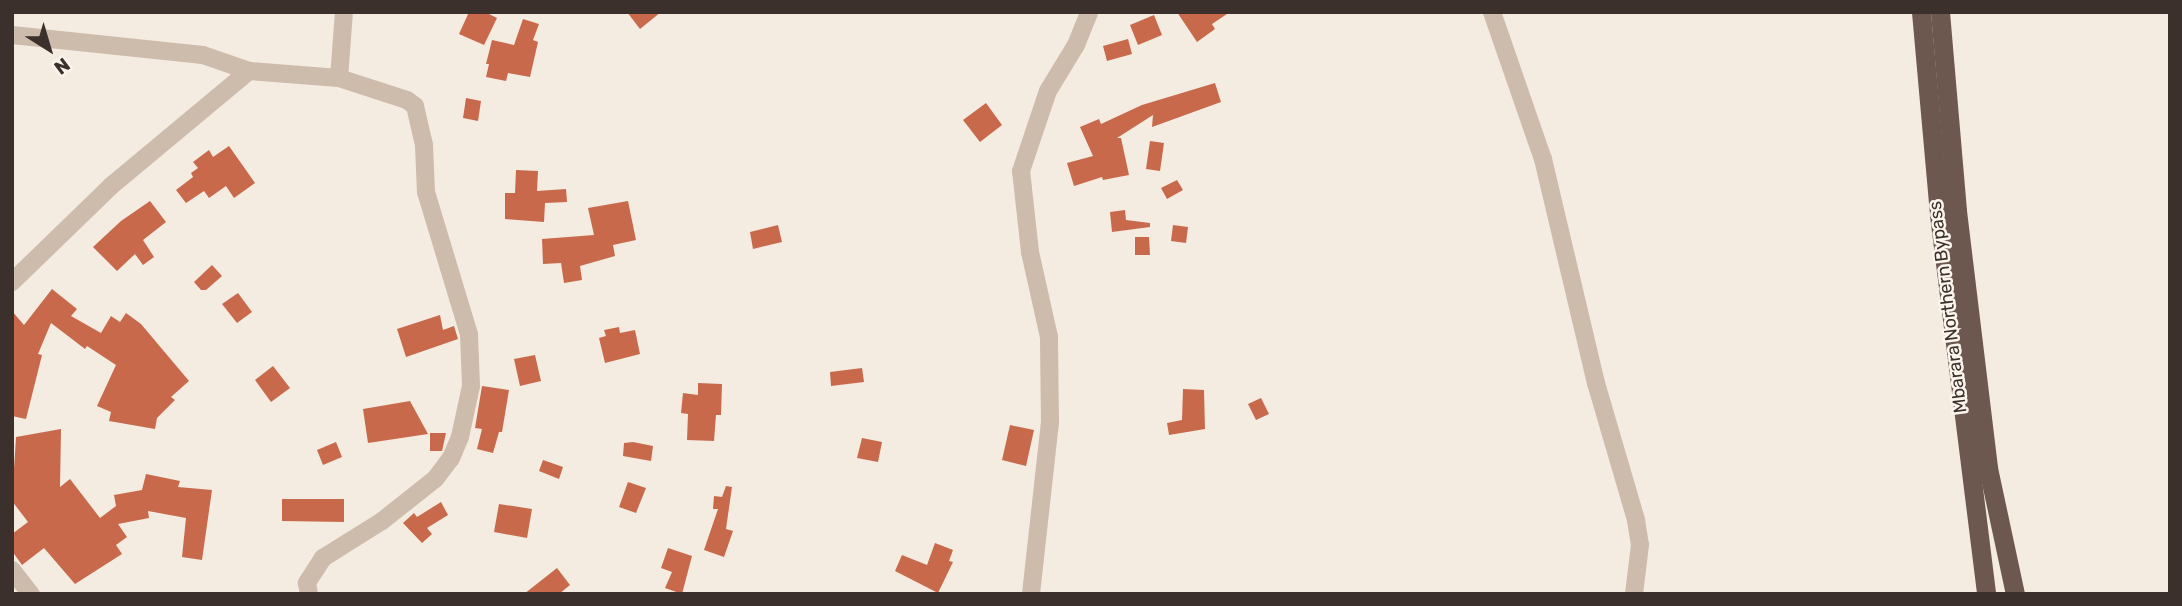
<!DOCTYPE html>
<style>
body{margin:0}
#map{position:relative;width:2182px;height:606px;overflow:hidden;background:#f4ebe1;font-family:Rubik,sans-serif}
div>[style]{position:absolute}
.building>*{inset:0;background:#c8694b}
.minor>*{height:18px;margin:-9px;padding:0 9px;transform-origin:9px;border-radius:9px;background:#cdbbac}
.trunk>*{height:19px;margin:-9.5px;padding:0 9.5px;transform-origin:9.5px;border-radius:9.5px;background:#6c584f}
span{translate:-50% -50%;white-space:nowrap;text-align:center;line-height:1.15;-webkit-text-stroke:5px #fbf5ee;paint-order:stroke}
.street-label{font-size:18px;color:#3b302b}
.frame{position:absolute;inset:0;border:14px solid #3b302b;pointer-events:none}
.north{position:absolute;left:14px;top:14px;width:70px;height:70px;-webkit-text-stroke:5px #fbf5ee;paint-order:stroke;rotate:143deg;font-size:19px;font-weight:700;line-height:28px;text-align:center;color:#3b302b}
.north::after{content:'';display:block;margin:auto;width:24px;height:32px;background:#3b302b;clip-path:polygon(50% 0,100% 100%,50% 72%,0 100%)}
</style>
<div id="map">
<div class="building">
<div style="clip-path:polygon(469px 12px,485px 12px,497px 18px,484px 45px,459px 34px)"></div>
<div style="clip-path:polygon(627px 12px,661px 12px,640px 29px)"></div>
<div style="clip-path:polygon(1177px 12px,1230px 12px,1212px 24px,1215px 29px,1197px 42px)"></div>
<div style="clip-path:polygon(1154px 15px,1162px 35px,1138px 45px,1130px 25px)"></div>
<div style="clip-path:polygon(523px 19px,539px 24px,533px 40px,538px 42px,530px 77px,508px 73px,506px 81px,486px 77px,489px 64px,486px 64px,492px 40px,514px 45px)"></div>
<div style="clip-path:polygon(1128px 39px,1132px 54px,1107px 61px,1103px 46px)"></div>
<div style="clip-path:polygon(1215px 83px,1221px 102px,1152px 127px,1153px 115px,1117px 138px,1121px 138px,1129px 175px,1103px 180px,1102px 177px,1074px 186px,1067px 163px,1093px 156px,1080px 127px,1099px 119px,1101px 124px,1142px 105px)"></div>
<div style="clip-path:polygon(466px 98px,481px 101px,478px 121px,463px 118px)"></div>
<div style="clip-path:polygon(986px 103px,1002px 125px,980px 142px,963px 120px)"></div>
<div style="clip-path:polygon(1150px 141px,1164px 143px,1160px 171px,1146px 169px)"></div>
<div style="clip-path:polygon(229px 146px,255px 183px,234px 198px,226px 186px,209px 198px,204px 191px,186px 203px,176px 190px,193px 177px,191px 173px,198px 168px,193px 162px,209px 150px,213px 157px)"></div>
<div style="clip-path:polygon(516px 170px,538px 171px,537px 191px,566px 189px,567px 202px,545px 203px,544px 222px,505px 219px,505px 193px,515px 193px)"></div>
<div style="clip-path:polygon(1177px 180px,1183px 190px,1167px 199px,1161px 188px)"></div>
<div style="clip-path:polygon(150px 201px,166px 222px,143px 240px,154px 257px,143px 265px,135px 254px,117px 271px,93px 247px,121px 221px)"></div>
<div style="clip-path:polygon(628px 201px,636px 240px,613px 245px,615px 256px,580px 266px,582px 280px,564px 283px,561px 263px,543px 264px,542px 239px,594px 235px,588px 208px)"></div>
<div style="clip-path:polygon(1125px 210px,1126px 220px,1150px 223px,1150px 227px,1112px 232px,1110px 212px)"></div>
<div style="clip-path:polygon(778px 225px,782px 242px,753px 249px,750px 232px)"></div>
<div style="clip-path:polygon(1173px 225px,1188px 227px,1186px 243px,1171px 241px)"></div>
<div style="clip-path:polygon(1135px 237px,1149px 237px,1150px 255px,1135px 255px)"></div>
<div style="clip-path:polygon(212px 265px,222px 276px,206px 290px,201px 290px,194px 282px)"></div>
<div style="clip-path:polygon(52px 289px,77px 309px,71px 316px,101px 333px,111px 316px,120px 322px,126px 313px,141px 324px,189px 381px,171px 397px,175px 400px,157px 418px,155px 429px,109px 421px,111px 412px,97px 406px,116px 365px,87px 346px,85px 349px,51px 323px,38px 354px,42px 355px,26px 419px,12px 416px,12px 311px,24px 325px)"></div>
<div style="clip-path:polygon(238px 293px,252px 312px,237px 323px,222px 304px)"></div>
<div style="clip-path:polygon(440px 315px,443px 330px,454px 326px,458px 339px,406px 357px,397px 329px)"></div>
<div style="clip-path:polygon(619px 327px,620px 333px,635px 330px,640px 354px,605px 363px,599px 338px,606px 336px,604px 330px)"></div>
<div style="clip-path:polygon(535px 355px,541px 381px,520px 386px,514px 359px)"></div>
<div style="clip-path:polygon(273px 366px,290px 388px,271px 402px,255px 380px)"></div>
<div style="clip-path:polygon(862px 368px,864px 382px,831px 386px,830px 372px)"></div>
<div style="clip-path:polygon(698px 383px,722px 384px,721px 415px,716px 415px,714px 441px,687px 440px,688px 414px,681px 413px,683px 393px,698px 395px)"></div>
<div style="clip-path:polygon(482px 386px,509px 390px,502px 432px,499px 432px,493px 453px,477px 449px,482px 429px,475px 428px)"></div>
<div style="clip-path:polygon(1183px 389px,1204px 390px,1205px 429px,1169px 435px,1167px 423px,1182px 420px)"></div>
<div style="clip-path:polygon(1261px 398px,1269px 414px,1256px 420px,1248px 404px)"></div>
<div style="clip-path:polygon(410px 401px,428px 434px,368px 443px,363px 409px)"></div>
<div style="clip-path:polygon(1010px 425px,1034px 430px,1026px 466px,1002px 460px)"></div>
<div style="clip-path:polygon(61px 429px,60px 487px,70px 479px,100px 518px,116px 506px,114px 495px,142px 490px,146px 474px,180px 481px,178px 487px,212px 490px,202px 560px,182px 557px,186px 518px,148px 511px,149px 518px,118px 524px,127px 537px,116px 545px,122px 554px,75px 584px,44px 548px,22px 565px,12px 551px,12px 534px,28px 522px,12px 501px,16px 437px)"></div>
<div style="clip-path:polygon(430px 433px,446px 433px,442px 451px,430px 451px)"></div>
<div style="clip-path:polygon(862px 438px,882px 442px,878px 462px,857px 458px)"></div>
<div style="clip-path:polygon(336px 442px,342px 457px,323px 465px,317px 450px)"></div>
<div style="clip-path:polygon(633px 442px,653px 446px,651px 461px,623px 456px,624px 443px)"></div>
<div style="clip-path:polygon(543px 460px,563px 467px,559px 479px,539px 471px)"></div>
<div style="clip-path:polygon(628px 482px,646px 488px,636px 513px,619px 507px)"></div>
<div style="clip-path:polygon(726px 486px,732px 487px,726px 529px,733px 531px,724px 557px,704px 550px,718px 509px,713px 509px,714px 496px,722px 497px)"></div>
<div style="clip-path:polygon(282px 499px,344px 499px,344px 522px,282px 521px)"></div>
<div style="clip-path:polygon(441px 502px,448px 515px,427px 528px,432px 534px,422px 543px,403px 523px,414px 513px,417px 517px)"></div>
<div style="clip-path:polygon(499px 504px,532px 509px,527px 538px,494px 532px)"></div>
<div style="clip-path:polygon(935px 543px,953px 550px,949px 561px,953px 562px,938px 593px,895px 571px,902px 555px,927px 565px)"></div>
<div style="clip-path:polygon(668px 548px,692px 556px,682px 594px,665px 588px,672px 572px,661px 568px)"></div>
<div style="clip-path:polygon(557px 568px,570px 585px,559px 594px,524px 594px)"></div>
</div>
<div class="minor">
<div style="left:1492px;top:12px;width:156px;rotate:70.9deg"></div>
<div style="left:1543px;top:159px;width:230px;rotate:76.7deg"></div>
<div style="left:1596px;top:383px;width:143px;rotate:73.7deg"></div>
<div style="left:1636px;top:520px;width:25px;rotate:81deg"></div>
<div style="left:1640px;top:545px;width:49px;rotate:97deg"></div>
<div style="left:12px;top:35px;width:192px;rotate:6deg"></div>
<div style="left:203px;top:55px;width:49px;rotate:19.2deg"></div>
<div style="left:339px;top:78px;width:66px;rotate:-85.7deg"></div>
<div style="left:12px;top:282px;width:138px;rotate:-44.1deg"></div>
<div style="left:111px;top:186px;width:180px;rotate:-39.8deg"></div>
<div style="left:249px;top:71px;width:90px;rotate:4.4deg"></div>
<div style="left:339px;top:78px;width:71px;rotate:17.9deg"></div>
<div style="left:407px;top:100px;width:10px;rotate:37deg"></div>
<div style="left:415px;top:106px;width:40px;rotate:77deg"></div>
<div style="left:424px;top:145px;width:47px;rotate:87.6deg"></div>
<div style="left:426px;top:192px;width:148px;rotate:73.2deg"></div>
<div style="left:469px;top:334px;width:52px;rotate:87.8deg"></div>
<div style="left:471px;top:386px;width:52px;rotate:102.2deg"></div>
<div style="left:460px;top:437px;width:23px;rotate:113deg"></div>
<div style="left:451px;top:458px;width:26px;rotate:127deg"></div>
<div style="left:435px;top:479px;width:68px;rotate:141.6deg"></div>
<div style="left:382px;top:521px;width:70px;rotate:147.9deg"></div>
<div style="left:323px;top:558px;width:30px;rotate:123deg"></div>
<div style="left:307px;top:583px;width:11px;rotate:80deg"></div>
<div style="left:12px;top:570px;width:31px;rotate:52deg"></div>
<div style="left:1031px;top:594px;width:172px;rotate:-83.7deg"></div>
<div style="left:1050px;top:423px;width:86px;rotate:-90.7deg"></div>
<div style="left:1049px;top:337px;width:87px;rotate:-102.6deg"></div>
<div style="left:1030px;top:252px;width:81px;rotate:-96.3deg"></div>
<div style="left:1021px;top:171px;width:84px;rotate:-71.4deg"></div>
<div style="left:1048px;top:91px;width:54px;rotate:-58.7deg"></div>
<div style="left:1076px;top:45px;width:35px;rotate:-68deg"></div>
</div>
<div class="trunk">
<div style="left:1921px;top:12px;width:204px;rotate:84.9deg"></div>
<div style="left:1939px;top:215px;width:382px;rotate:82.9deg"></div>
<div style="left:1940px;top:12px;width:200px;rotate:85.1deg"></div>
<div style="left:1957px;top:211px;width:259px;rotate:83.1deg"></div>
<div style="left:1988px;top:468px;width:129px;rotate:77.9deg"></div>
</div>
<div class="street-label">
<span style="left:1948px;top:307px;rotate:-97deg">Mbarara Northern Bypass</span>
</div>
<div class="frame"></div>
<div class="north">N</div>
</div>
